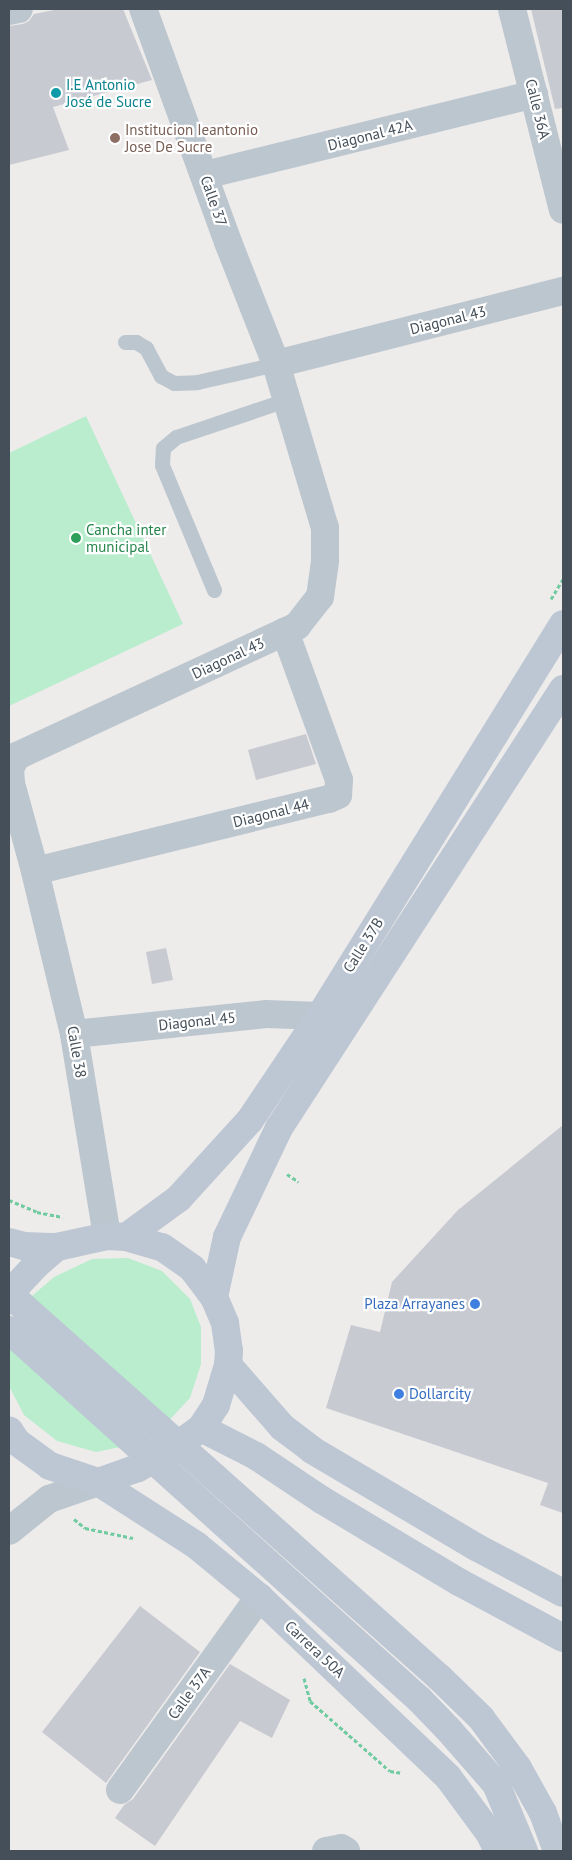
<!DOCTYPE html>
<meta charset="utf-8">
<style>
body{margin:0}
#map{position:relative;width:572px;height:1860px;overflow:hidden;background:#eeebeb;font-family:"PT Sans",sans-serif}
div>[style]{position:absolute}
.green>*{inset:0;background:#b9edce}
.building>*{inset:0;background:#c8cad1}
.path>*{height:3px;margin-top:-1.5px;transform-origin:0;background:repeating-linear-gradient(90deg,#71cba0 0 4px,transparent 0 6.5px)}
.service>*{height:15px;margin:-7.5px;padding:0 7.5px;transform-origin:7.5px;border-radius:7.5px;background:#bcc6ce}
.minor>*{height:28px;margin:-14px;padding:0 14px;transform-origin:14px;border-radius:14px;background:#bcc6ce}
.secondary>*{height:28px;margin:-14px;padding:0 14px;transform-origin:14px;border-radius:14px;background:#bcc7d3}
.secondary-bridge>*{height:28px;margin:-14px;padding:0 14px;transform-origin:14px;border-radius:14px;background:#bcc7d3}
.dots>*{width:14px;height:14px;translate:-50% -50%;box-sizing:border-box;border:2px solid #fff;border-radius:50%}
span{translate:-50% -50%;white-space:nowrap;text-align:center;line-height:1.15;-webkit-text-stroke:4.5px #fff;paint-order:stroke}
.culture-label{font-size:15px;color:#0d838f}
.left{translate:0 -50%;text-align:left}
.street-label{font-size:15px;color:#444f59}
.education-label{font-size:15px;color:#785e54}
.leisure-label{font-size:15px;color:#27864d}
.shop-label{font-size:15px;color:#366cbe}
.right{translate:-100% -50%;text-align:right}
.frame{position:absolute;inset:0;border:10px solid #444f59;pointer-events:none}
</style>
<div id="map">
<div class="green">
<div style="clip-path:polygon(86px 416px,183px 624px,9px 706px,9px 453px)"></div>
<div style="clip-path:polygon(128px 1258px,162px 1271px,190px 1299px,201px 1327px,201px 1364px,190px 1398px,162px 1428px,135px 1444px,96px 1452px,57px 1441px,24px 1415px,9px 1386px,9px 1339px,18px 1313px,32px 1296px,54px 1277px,92px 1259px)"></div>
</div>
<div class="building">
<div style="clip-path:polygon(59px 9px,123px 9px,152px 80px,53px 107px,69px 150px,9px 165px,9px 26px,23px 24px,29px 21px,34px 14px)"></div>
<div style="clip-path:polygon(531px 9px,563px 9px,563px 108px,555px 109px)"></div>
<div style="clip-path:polygon(306px 734px,316px 764px,256px 780px,248px 750px)"></div>
<div style="clip-path:polygon(166px 948px,173px 980px,152px 984px,146px 952px)"></div>
<div style="clip-path:polygon(563px 1125px,563px 1513px,540px 1505px,548px 1483px,326px 1408px,351px 1325px,380px 1332px,392px 1282px,458px 1210px)"></div>
<div style="clip-path:polygon(140px 1606px,200px 1652px,106px 1783px,42px 1732px)"></div>
<div style="clip-path:polygon(230px 1664px,290px 1700px,272px 1738px,240px 1721px,155px 1846px,115px 1818px,124px 1805px,133px 1799px)"></div>
</div>
<div class="path">
<div style="left:551px;top:599px;width:23px;rotate:-59deg"></div>
<div style="left:287px;top:1174px;width:14px;rotate:34deg"></div>
<div style="left:9px;top:1200px;width:30px;rotate:23deg"></div>
<div style="left:37px;top:1212px;width:26px;rotate:11deg"></div>
<div style="left:74px;top:1519px;width:14px;rotate:39deg"></div>
<div style="left:85px;top:1528px;width:49px;rotate:11.8deg"></div>
<div style="left:304px;top:1678px;width:24px;rotate:75deg"></div>
<div style="left:310px;top:1701px;width:106px;rotate:41.2deg"></div>
<div style="left:390px;top:1771px;width:13px;rotate:9deg"></div>
</div>
<div class="service">
<div style="left:125px;top:342px;width:11px"></div>
<div style="left:136px;top:342px;width:12px;rotate:31deg"></div>
<div style="left:146px;top:348px;width:32px;rotate:62deg"></div>
<div style="left:161px;top:376px;width:15px;rotate:28deg"></div>
<div style="left:174px;top:383px;width:23px;rotate:-2deg"></div>
<div style="left:197px;top:382px;width:81px;rotate:-12.8deg"></div>
<div style="left:214px;top:590px;width:135px;rotate:-112.6deg"></div>
<div style="left:162px;top:465px;width:17px;rotate:-87deg"></div>
<div style="left:163px;top:448px;width:17px;rotate:-40deg"></div>
<div style="left:176px;top:437px;width:116px;rotate:-18.6deg"></div>
</div>
<div class="minor">
<div style="left:512px;top:9px;width:207px;rotate:75.8deg"></div>
<div style="left:9px;top:11px;width:10px;rotate:-11deg"></div>
<div style="left:205px;top:175px;width:339px;rotate:-13.8deg"></div>
<div style="left:276px;top:364px;width:296px;rotate:-14.3deg"></div>
<div style="left:35px;top:871px;width:303px;rotate:-13.8deg"></div>
<div style="left:329px;top:799px;width:10px;rotate:-24deg"></div>
<div style="left:338px;top:795px;width:15px;rotate:-86deg"></div>
<div style="left:339px;top:780px;width:158px;rotate:-110deg"></div>
<div style="left:74px;top:1034px;width:193px;rotate:-5.9deg"></div>
<div style="left:266px;top:1014px;width:54px;rotate:2.1deg"></div>
<div style="left:107px;top:1236px;width:205px;rotate:-99.3deg"></div>
<div style="left:74px;top:1034px;width:168px;rotate:-103.5deg"></div>
<div style="left:35px;top:871px;width:91px;rotate:-105.3deg"></div>
<div style="left:11px;top:783px;width:15px;rotate:-94deg"></div>
<div style="left:10px;top:768px;width:14px;rotate:-60deg"></div>
<div style="left:17px;top:756px;width:309px;rotate:-24.9deg"></div>
<div style="left:297px;top:626px;width:37px;rotate:-52deg"></div>
<div style="left:320px;top:597px;width:37px;rotate:-82deg"></div>
<div style="left:325px;top:560px;width:32px;rotate:-90deg"></div>
<div style="left:325px;top:528px;width:171px;rotate:-106.6deg"></div>
<div style="left:276px;top:364px;width:131px;rotate:-111.5deg"></div>
<div style="left:228px;top:242px;width:248px;rotate:-110deg"></div>
<div style="left:9px;top:1531px;width:51px;rotate:-38.7deg"></div>
<div style="left:49px;top:1499px;width:52px;rotate:-19.1deg"></div>
<div style="left:120px;top:1790px;width:238px;rotate:-54.2deg"></div>
<div style="left:326px;top:1851px;width:15px;rotate:-11deg"></div>
<div style="left:341px;top:1848px;width:6px;rotate:31deg"></div>
</div>
<div class="secondary">
<div style="left:126px;top:1237px;width:66px;rotate:-36.3deg"></div>
<div style="left:179px;top:1198px;width:105px;rotate:-47.7deg"></div>
<div style="left:250px;top:1120px;width:125px;rotate:-56.1deg"></div>
<div style="left:320px;top:1016px;width:461px;rotate:-58.2deg"></div>
<div style="left:9px;top:1242px;width:16px;rotate:15deg"></div>
<div style="left:24px;top:1246px;width:33px;rotate:2deg"></div>
<div style="left:9px;top:1294px;width:40px;rotate:-47deg"></div>
<div style="left:36px;top:1265px;width:28px;rotate:-41deg"></div>
<div style="left:57px;top:1247px;width:51px;rotate:-12.4deg"></div>
<div style="left:107px;top:1236px;width:19px;rotate:3deg"></div>
<div style="left:126px;top:1237px;width:37px;rotate:16deg"></div>
<div style="left:162px;top:1247px;width:37px;rotate:35deg"></div>
<div style="left:192px;top:1268px;width:36px;rotate:53deg"></div>
<div style="left:214px;top:1297px;width:28px;rotate:67deg"></div>
<div style="left:225px;top:1323px;width:28px;rotate:82deg"></div>
<div style="left:229px;top:1351px;width:14px;rotate:94deg"></div>
<div style="left:228px;top:1365px;width:42px;rotate:106.7deg"></div>
<div style="left:216px;top:1405px;width:27px;rotate:123deg"></div>
<div style="left:201px;top:1428px;width:32px;rotate:144deg"></div>
<div style="left:175px;top:1447px;width:43px;rotate:150.4deg"></div>
<div style="left:138px;top:1468px;width:42px;rotate:160.7deg"></div>
<div style="left:98px;top:1482px;width:51px;rotate:-161.6deg"></div>
<div style="left:50px;top:1466px;width:41px;rotate:-144deg"></div>
<div style="left:17px;top:1442px;width:14px;rotate:-124deg"></div>
<div style="left:214px;top:1297px;width:61px;rotate:-77.8deg"></div>
<div style="left:227px;top:1237px;width:121px;rotate:-64.5deg"></div>
<div style="left:279px;top:1128px;width:523px;rotate:-57.1deg"></div>
<div style="left:228px;top:1365px;width:82px;rotate:48.9deg"></div>
<div style="left:282px;top:1427px;width:38px;rotate:37deg"></div>
<div style="left:312px;top:1450px;width:191px;rotate:30.6deg"></div>
<div style="left:476px;top:1547px;width:98px;rotate:27.9deg"></div>
<div style="left:201px;top:1428px;width:62px;rotate:27deg"></div>
<div style="left:256px;top:1456px;width:79px;rotate:33.7deg"></div>
<div style="left:322px;top:1500px;width:160px;rotate:30.9deg"></div>
<div style="left:459px;top:1582px;width:118px;rotate:28.3deg"></div>
<div style="left:98px;top:1482px;width:117px;rotate:32.7deg"></div>
<div style="left:196px;top:1545px;width:82px;rotate:39.5deg"></div>
<div style="left:259px;top:1597px;width:261px;rotate:43.6deg"></div>
<div style="left:448px;top:1777px;width:71px;rotate:53.6deg"></div>
<div style="left:490px;top:1834px;width:19px;rotate:65deg"></div>
<div style="left:440px;top:1678px;width:57px;rotate:44.3deg"></div>
<div style="left:481px;top:1718px;width:62px;rotate:53.5deg"></div>
<div style="left:518px;top:1768px;width:51px;rotate:60.9deg"></div>
<div style="left:543px;top:1813px;width:40px;rotate:69.8deg"></div>
<div style="left:419px;top:1699px;width:42px;rotate:46deg"></div>
<div style="left:448px;top:1729px;width:73px;rotate:48.9deg"></div>
<div style="left:496px;top:1784px;width:73px;rotate:67.3deg"></div>
</div>
<div class="secondary-bridge">
<div style="left:9px;top:1294px;width:577px;rotate:41.7deg"></div>
<div style="left:9px;top:1330px;width:552px;rotate:41.99deg"></div>
</div>
<div class="dots">
<div style="left:56px;top:93px;background:#0f9aa8"></div>
<div style="left:115px;top:138px;background:#8d6e63"></div>
<div style="left:76px;top:538px;background:#2e9e5b"></div>
<div style="left:475px;top:1304px;background:#3f7fe0"></div>
<div style="left:399px;top:1394px;background:#3f7fe0"></div>
</div>
<div class="culture-label">
<span class="left" style="left:66px;top:93px">I.E Antonio<br>José de Sucre</span>
</div>
<div class="street-label">
<span style="left:538px;top:109px;rotate:76deg">Calle 36A</span>
<span style="left:370px;top:135px;rotate:-14deg">Diagonal 42A</span>
<span style="left:214px;top:201px;rotate:71deg">Calle 37</span>
<span style="left:448px;top:320px;rotate:-14deg">Diagonal 43</span>
<span style="left:228px;top:658px;rotate:-25deg">Diagonal 43</span>
<span style="left:271px;top:813px;rotate:-14deg">Diagonal 44</span>
<span style="left:363px;top:945px;rotate:-58deg">Calle 37B</span>
<span style="left:197px;top:1021px;rotate:-6deg">Diagonal 45</span>
<span style="left:77px;top:1052px;rotate:80deg">Calle 38</span>
<span style="left:315px;top:1649px;rotate:43deg">Carrera 50A</span>
<span style="left:189px;top:1693px;rotate:-54deg">Calle 37A</span>
</div>
<div class="education-label">
<span class="left" style="left:125px;top:138px">Institucion Ieantonio<br>Jose De Sucre</span>
</div>
<div class="leisure-label">
<span class="left" style="left:86px;top:538px">Cancha inter<br>municipal</span>
</div>
<div class="shop-label">
<span class="right" style="left:465px;top:1304px">Plaza Arrayanes</span>
<span class="left" style="left:409px;top:1394px">Dollarcity</span>
</div>
<div class="frame"></div>
</div>
